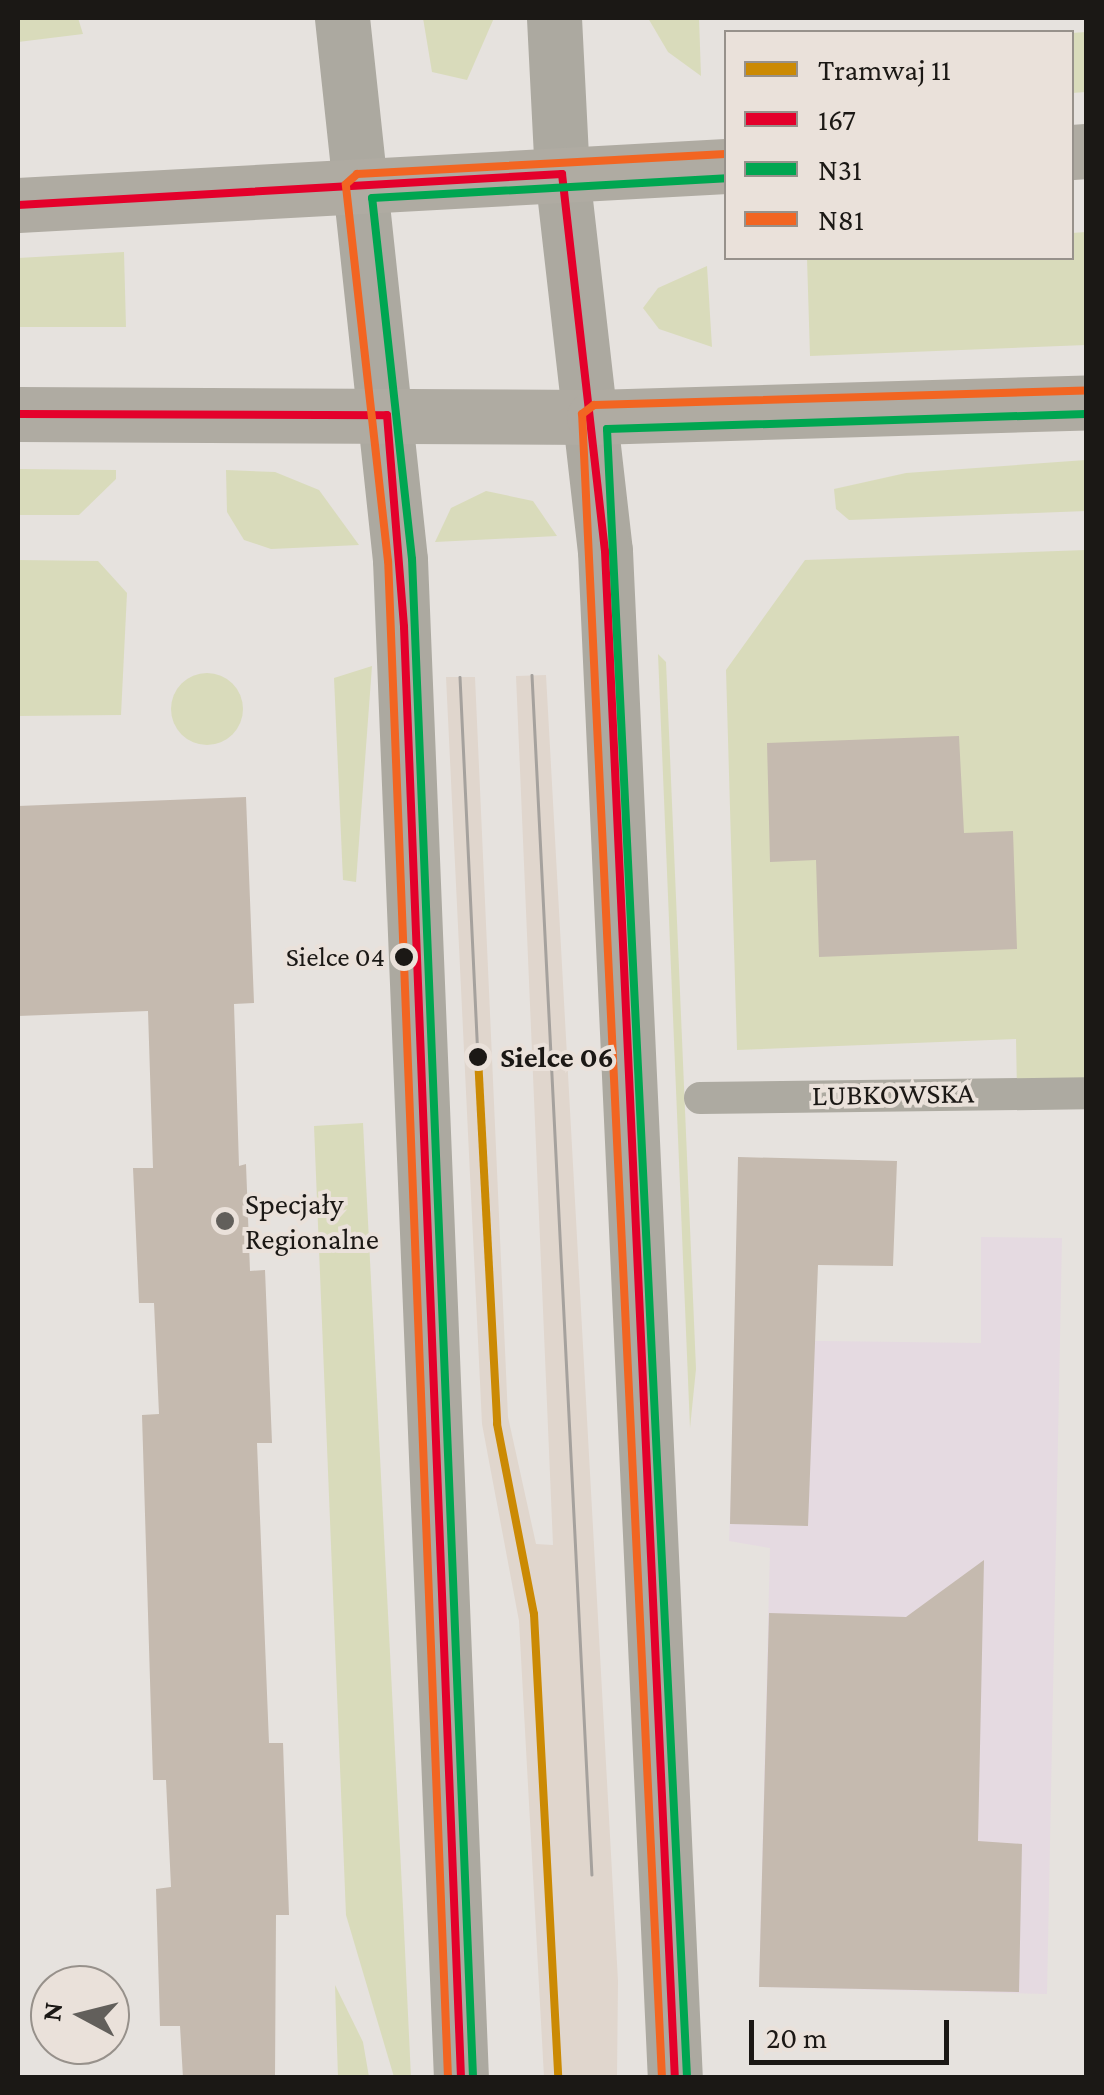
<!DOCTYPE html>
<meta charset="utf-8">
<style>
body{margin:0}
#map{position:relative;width:1104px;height:2095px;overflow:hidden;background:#e6e2de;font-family:"Crimson Pro",serif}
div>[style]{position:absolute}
.industrial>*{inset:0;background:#e5dae1}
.built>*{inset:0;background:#e0d6cd}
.green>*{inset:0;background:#d9dbbb}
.round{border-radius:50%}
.building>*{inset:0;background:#c5baaf}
.service>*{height:32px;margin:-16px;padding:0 16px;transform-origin:16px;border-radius:16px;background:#adaaa1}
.secondary>*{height:55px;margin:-27.5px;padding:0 27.5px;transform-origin:27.5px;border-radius:27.5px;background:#aca9a0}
.primary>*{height:55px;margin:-27.5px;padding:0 27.5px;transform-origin:27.5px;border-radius:27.5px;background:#afaba2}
.tram>*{height:2.5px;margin:-1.25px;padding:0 1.25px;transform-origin:1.25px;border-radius:1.25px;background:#a5a19d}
.bus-1>*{height:8px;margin:-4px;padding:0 4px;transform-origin:4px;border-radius:4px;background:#e4002b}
.bus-2>*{height:8px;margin:-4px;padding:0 4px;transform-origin:4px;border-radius:4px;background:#00a651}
.bus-3>*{height:8px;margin:-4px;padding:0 4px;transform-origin:4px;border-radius:4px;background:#f26522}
.tram-1>*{height:8px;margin:-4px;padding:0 4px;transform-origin:4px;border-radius:4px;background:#cb8a04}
.dots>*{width:28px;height:28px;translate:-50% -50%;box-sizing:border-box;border:5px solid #eae1da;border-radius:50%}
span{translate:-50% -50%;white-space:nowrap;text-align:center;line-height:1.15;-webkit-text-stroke:8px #eae1da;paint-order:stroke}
.bus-label{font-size:28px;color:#1b1815}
.right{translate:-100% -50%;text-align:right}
.stop-label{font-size:30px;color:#1b1815;font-weight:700}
.left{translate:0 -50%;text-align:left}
.street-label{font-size:30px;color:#1b1815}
.poi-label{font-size:30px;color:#1b1815}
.frame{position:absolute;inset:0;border:20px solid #1b1815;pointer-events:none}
.legend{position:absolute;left:724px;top:30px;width:350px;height:230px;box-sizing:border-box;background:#eae1da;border:2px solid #97918b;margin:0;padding:12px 18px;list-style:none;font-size:30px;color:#1b1815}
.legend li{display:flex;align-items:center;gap:20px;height:50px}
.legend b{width:50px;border:2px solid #97918b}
.north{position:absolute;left:30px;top:1965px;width:100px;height:100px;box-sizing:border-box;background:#eae1da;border:2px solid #97918b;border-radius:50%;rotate:277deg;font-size:28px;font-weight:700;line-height:40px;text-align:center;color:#1b1815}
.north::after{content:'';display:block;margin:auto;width:35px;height:45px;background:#625f5b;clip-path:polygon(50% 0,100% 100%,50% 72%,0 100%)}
.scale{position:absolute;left:749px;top:2020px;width:200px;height:45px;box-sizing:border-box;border:5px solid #1b1815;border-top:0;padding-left:12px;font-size:30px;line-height:35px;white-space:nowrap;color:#1b1815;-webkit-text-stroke:8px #eae1da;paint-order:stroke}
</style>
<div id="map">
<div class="industrial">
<div style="clip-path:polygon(981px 1237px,1062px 1238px,1047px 1994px,759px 1987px,770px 1548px,729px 1541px,737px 1340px,981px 1343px)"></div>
</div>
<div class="built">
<div style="clip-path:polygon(546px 675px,618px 1981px,617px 2077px,544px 2077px,519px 1621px,482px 1424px,446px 677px,475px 677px,508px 1417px,536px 1544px,553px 1545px,516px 676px)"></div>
</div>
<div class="green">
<div style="clip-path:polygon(18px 18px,78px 18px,83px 34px,18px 42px)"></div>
<div style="clip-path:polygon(423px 18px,494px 18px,467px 80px,432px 72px)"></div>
<div style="clip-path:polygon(648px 18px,699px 18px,701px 76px,668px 52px)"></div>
<div style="clip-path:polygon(1086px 32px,1086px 92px,1072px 93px,1072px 33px)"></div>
<div style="clip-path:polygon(1086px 232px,1086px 345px,810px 356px,807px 258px,1072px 258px,1072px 233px)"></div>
<div style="clip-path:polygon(124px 252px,126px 327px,18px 327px,18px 258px)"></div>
<div style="clip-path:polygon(707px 266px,712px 347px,659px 329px,643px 308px,658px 288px)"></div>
<div style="clip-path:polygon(1086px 460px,1086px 511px,849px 520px,836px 509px,834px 489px,906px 473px)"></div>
<div style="clip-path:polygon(18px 469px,116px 470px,116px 479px,79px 515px,18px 515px)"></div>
<div style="clip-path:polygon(226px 470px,275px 472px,319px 490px,359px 545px,271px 549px,244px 540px,227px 512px)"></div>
<div style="clip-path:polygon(486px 491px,533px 501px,557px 536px,435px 542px,451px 508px)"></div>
<div style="clip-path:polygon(1086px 550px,1086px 1093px,1017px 1092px,1016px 1039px,737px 1050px,726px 670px,805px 560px)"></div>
<div style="clip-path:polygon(18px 560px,98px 561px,127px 593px,121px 715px,18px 716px)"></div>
<div style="clip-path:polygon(658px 654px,666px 662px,696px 1369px,690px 1428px)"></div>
<div style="clip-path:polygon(372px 666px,356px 882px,343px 880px,334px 678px)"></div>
<div class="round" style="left:171px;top:673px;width:72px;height:72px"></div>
<div style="clip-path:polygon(363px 1123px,403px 1908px,411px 2078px,394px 2077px,346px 1915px,314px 1126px)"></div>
<div style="clip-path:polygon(335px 1985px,363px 2042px,369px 2077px,338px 2077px)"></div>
</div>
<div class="building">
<div style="clip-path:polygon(959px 736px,964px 833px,1013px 831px,1017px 949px,819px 957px,816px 860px,770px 862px,767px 743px)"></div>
<div style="clip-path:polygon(246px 797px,254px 1003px,234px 1004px,239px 1166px,246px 1164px,250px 1271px,265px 1270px,272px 1443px,257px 1443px,269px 1743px,283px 1743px,289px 1915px,276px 1915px,275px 2078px,183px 2078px,180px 2026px,160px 2026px,156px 1889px,171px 1887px,166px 1780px,153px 1780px,142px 1415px,159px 1414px,154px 1303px,139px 1303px,133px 1168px,153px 1168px,148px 1011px,18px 1016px,18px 806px)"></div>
<div style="clip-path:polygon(738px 1157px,897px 1161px,893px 1266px,818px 1265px,808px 1526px,730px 1524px)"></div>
<div style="clip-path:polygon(984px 1560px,978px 1841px,1022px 1844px,1019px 1992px,759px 1987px,769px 1613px,906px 1617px)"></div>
</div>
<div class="service">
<div style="left:700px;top:1098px;width:386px;rotate:-0.7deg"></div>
</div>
<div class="secondary">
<div style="left:342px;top:18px;width:545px;rotate:83.89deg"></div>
<div style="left:400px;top:560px;width:1519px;rotate:87.7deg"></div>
<div style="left:554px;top:18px;width:156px;rotate:87.1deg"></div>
<div style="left:562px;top:174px;width:379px;rotate:83.5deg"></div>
<div style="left:605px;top:551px;width:1529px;rotate:87.38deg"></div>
</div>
<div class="primary">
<div style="left:1072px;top:152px;width:14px;rotate:-4deg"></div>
<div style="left:18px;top:205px;width:709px;rotate:-3.15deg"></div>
<div style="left:18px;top:414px;width:576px;rotate:0.3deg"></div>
<div style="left:594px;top:417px;width:492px;rotate:-1.7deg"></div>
</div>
<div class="tram">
<div style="left:532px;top:675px;width:1201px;rotate:87.14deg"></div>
<div style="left:460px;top:677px;width:380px;rotate:87.3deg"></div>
</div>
<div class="bus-1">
<div style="left:562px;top:174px;width:379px;rotate:83.5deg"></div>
<div style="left:605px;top:551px;width:1529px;rotate:87.38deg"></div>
<div style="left:18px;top:205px;width:545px;rotate:-3.26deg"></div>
<div style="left:18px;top:414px;width:369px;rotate:0.2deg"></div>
<div style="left:387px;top:415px;width:213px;rotate:85.4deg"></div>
<div style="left:404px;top:627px;width:1452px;rotate:87.75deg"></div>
</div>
<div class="bus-2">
<div style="left:473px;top:2077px;width:1519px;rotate:-92.3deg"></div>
<div style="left:412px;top:559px;width:363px;rotate:-96.3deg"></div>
<div style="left:372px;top:198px;width:355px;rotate:-3.2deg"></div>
<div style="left:687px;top:2077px;width:1650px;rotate:-92.78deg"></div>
<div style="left:607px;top:429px;width:479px;rotate:-1.8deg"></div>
</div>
<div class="bus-3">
<div style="left:448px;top:2078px;width:1518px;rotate:-92.26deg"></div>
<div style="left:388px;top:561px;width:379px;rotate:-96.4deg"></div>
<div style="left:346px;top:184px;width:15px;rotate:-42deg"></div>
<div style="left:357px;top:174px;width:369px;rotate:-3.1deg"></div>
<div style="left:662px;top:2078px;width:1666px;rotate:-92.75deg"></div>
<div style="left:582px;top:414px;width:15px;rotate:-37deg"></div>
<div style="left:594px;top:405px;width:492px;rotate:-1.7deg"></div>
</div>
<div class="tram-1">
<div style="left:478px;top:1057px;width:367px;rotate:87deg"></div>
<div style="left:497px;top:1424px;width:194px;rotate:79deg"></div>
<div style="left:534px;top:1614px;width:465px;rotate:87deg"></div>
</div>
<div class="dots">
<div style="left:404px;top:957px;background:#1b1815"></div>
<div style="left:478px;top:1057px;background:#1b1815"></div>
<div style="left:225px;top:1221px;background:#625f5b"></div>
</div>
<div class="bus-label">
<span class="right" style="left:385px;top:957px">Sielce 04</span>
</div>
<div class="stop-label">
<span class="left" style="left:500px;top:1057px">Sielce 06</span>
</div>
<div class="street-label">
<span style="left:893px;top:1094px;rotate:-1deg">LUBKOWSKA</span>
</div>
<div class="poi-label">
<span class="left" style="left:245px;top:1221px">Specjały<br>Regionalne</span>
</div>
<div class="frame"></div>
<ul class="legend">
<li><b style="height:12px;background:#cb8a04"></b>Tramwaj 11</li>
<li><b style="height:12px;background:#e4002b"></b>167</li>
<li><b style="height:12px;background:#00a651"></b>N31</li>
<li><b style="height:12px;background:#f26522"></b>N81</li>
</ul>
<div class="north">N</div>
<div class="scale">20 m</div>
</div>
